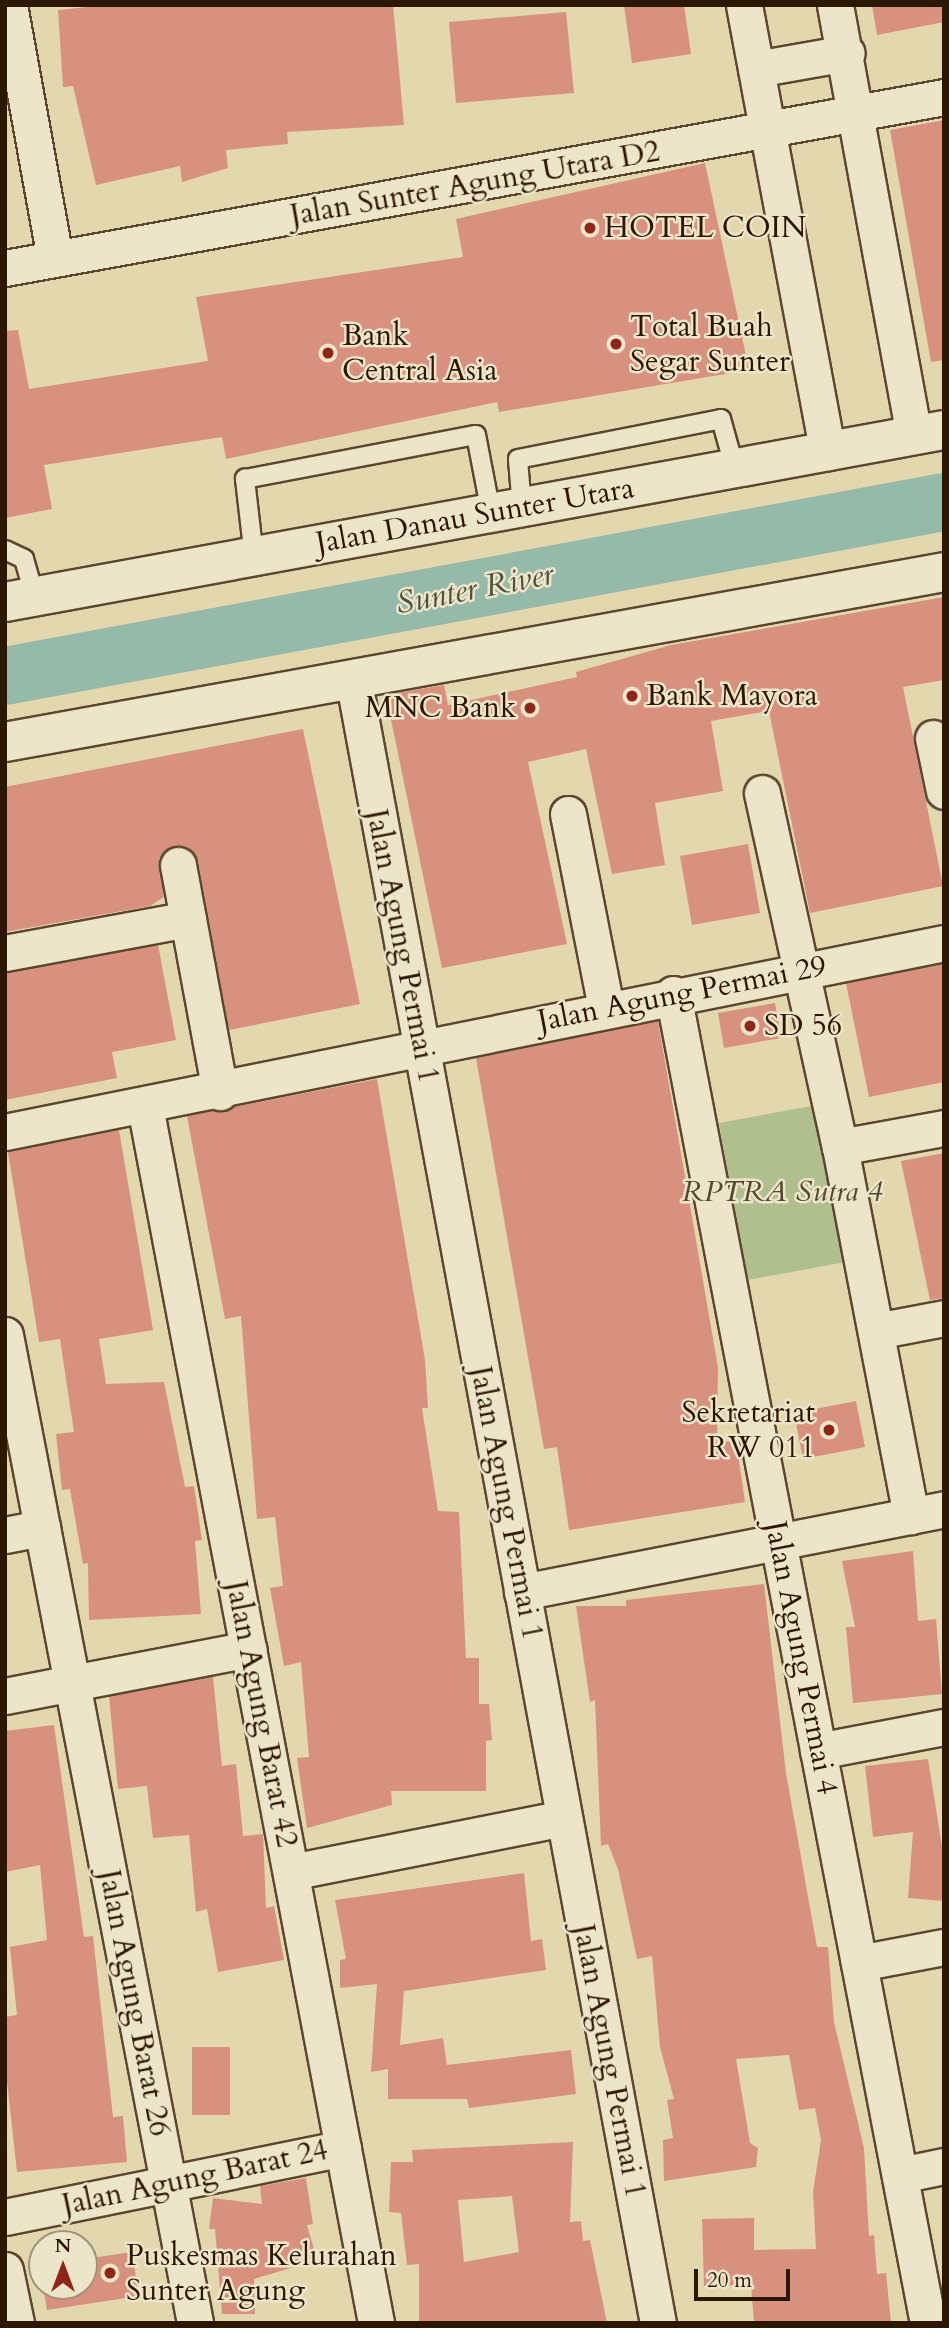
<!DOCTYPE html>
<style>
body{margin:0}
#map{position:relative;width:949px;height:2328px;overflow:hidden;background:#e3d7ae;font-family:Cardo,serif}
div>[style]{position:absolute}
.green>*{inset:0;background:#afbf8e}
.river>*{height:58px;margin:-29px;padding:0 29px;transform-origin:29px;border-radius:29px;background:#95baa9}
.building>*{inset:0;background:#d8917f}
.roads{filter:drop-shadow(2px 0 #5a472d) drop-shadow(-2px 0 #5a472d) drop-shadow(0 2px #5a472d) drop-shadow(0 -2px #5a472d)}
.lane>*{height:18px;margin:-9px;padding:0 9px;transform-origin:9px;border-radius:9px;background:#ede5ca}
.street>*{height:35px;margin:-17.5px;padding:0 17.5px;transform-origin:17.5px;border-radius:17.5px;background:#ede5ca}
.secondary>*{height:38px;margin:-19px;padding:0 19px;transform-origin:19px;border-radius:19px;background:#ede5ca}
.dots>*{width:19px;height:19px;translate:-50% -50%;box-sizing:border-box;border:4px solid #ede5ca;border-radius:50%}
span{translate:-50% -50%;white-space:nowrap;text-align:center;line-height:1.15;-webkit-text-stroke:5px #ede5ca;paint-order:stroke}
.street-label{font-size:30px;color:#2c1702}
.poi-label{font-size:30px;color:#2c1702}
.left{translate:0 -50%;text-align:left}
.right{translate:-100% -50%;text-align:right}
.park-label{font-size:30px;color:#53492c;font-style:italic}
.water-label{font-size:32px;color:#51503c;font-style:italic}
.frame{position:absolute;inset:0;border:7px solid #2c1702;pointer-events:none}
.north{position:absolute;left:28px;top:2230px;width:70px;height:70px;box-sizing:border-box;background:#ede5ca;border:2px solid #a0937a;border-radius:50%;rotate:0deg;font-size:19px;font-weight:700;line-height:28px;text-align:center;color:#2c1702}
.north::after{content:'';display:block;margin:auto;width:24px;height:32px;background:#8f2418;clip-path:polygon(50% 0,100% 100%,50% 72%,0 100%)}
.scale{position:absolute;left:694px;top:2269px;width:96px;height:32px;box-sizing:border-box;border:4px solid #2c1702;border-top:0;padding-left:9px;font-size:21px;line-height:24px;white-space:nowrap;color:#2c1702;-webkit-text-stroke:5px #ede5ca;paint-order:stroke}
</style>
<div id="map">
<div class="green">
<div style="clip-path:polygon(817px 1105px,846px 1262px,747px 1280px,719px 1123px)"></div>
</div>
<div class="river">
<div style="left:5px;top:676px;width:955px;rotate:-10.5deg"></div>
</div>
<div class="building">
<div style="clip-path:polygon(108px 5px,393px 5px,404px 125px,287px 132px,288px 144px,226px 150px,228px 168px,182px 182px,180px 166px,96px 185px,73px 86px,63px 87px,58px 10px)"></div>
<div style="clip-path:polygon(624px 5px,684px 5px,691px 54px,632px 63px)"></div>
<div style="clip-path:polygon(872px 5px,944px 5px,944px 22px,877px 35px)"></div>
<div style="clip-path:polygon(566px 12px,574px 93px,456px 103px,449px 22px)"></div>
<div style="clip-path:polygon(944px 120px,944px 360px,931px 362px,890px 130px)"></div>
<div style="clip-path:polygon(705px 163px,749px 370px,499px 412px,497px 402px,226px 459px,222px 437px,44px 465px,52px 509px,5px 518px,5px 331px,18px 330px,29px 389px,208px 361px,196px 297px,463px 257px,456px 219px)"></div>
<div style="clip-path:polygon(944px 597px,944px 680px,903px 687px,943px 886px,810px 913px,769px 711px,711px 721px,723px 791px,655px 803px,665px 865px,612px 874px,586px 749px,528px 762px,567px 944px,442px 968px,386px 695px,444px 685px,448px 705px,577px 677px,576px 672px,671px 645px)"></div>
<div style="clip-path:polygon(303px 729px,360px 1004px,229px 1030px,198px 861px,184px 846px,159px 858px,164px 897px,150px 906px,5px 932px,5px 787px)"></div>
<div style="clip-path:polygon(748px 844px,760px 913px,692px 925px,680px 856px)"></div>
<div style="clip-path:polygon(158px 945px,176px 1040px,112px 1052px,117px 1078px,5px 1100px,5px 973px)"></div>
<div style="clip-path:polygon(944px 964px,944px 1082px,869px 1097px,846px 983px)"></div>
<div style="clip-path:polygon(775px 1003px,781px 1038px,724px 1048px,718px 1013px)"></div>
<div style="clip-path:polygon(658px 1021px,718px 1367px,717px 1443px,736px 1440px,745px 1502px,569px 1530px,557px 1447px,544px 1449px,476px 1058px)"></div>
<div style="clip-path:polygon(377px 1079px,425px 1360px,428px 1408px,422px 1408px,438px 1511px,459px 1512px,466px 1658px,479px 1658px,479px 1704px,489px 1704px,492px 1740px,486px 1741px,486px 1791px,391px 1791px,392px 1805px,307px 1828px,297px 1758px,309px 1757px,301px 1662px,284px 1666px,270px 1588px,283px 1586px,275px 1517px,257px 1519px,241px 1316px,225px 1319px,187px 1116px)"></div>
<div style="clip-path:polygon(119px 1130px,153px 1330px,99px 1339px,106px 1384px,164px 1382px,185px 1487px,194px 1486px,202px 1540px,195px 1541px,201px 1614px,89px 1620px,88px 1563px,83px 1564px,70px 1489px,62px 1490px,56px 1434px,74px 1432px,60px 1339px,39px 1342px,8px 1152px)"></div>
<div style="clip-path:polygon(944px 1153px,944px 1298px,930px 1300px,901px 1161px)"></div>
<div style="clip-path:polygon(856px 1401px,865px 1447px,803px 1459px,794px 1413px)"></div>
<div style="clip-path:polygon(913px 1551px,918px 1621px,936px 1619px,942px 1694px,853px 1703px,846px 1627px,855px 1627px,842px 1561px)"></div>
<div style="clip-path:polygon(764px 1584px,786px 1773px,817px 1947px,828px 1947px,834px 2022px,864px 2148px,869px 2236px,874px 2235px,877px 2274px,886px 2273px,891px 2323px,754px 2323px,751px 2285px,704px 2286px,702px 2219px,754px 2218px,754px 2250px,816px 2249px,813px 2192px,821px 2140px,815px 2108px,799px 2110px,789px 2055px,736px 2059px,750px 2143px,758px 2148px,756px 2167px,664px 2181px,663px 2140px,673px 2138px,667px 2100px,674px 2099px,660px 2047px,652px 1956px,637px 1959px,618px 1869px,608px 1844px,601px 1846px,595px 1700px,590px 1702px,576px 1606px,626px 1606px,626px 1600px)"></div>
<div style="clip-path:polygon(213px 1677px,222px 1766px,236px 1764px,243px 1836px,263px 1834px,266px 1908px,274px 1906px,284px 1960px,218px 1972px,207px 1909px,196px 1912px,189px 1835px,153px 1838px,147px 1786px,118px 1789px,109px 1696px)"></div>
<div style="clip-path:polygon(54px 1725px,84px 1937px,93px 1936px,113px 2117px,123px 2116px,127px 2162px,17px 2172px,5px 2063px,5px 2017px,17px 2015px,10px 1947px,47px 1940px,40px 1865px,5px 1872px,5px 1731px)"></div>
<div style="clip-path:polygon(928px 1759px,944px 1859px,944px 1901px,908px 1898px,913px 1832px,873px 1837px,865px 1766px)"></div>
<div style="clip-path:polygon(524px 1873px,531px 1941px,542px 1939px,546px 1970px,404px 1991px,400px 2045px,443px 2038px,447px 2065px,571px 2050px,576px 2094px,469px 2108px,467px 2099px,388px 2099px,388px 2069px,371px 2072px,377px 1984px,340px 1988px,340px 1960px,346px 1959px,335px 1900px)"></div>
<div style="clip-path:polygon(192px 2047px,230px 2047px,230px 2115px,192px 2115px)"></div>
<div style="clip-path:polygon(evenodd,573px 2142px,570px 2222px,581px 2221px,583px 2241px,590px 2240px,607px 2323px,419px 2323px,419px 2264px,407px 2265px,401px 2213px,389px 2212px,391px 2162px,413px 2162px,412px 2150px,573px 2142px,512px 2196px,519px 2252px,464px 2262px,458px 2200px,512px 2196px)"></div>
<div style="clip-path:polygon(306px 2178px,313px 2224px,307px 2225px,317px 2260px,254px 2279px,255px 2314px,222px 2314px,215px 2229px,209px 2229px,213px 2198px,262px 2204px,260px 2186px)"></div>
<div style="clip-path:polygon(132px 2252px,139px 2296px,47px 2310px,43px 2286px,84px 2286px,84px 2259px)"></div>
</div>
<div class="roads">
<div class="lane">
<div style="left:522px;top:508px;width:49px;rotate:-94.7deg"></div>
<div style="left:518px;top:459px;width:207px;rotate:-11.1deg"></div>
<div style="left:721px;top:419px;width:52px;rotate:74.4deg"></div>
<div style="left:5px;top:550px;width:21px;rotate:25deg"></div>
<div style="left:24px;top:559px;width:40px;rotate:74deg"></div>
<div style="left:254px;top:557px;width:79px;rotate:-96.6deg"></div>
<div style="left:245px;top:479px;width:235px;rotate:-10.8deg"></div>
<div style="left:476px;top:435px;width:79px;rotate:79.1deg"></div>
</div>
<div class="street">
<div style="left:9px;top:5px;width:258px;rotate:79.7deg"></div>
<div style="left:744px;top:5px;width:455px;rotate:79.4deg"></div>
<div style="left:835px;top:5px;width:438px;rotate:79.6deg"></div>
<div style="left:756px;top:69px;width:92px;rotate:-10deg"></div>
<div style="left:5px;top:268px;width:954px;rotate:-10.32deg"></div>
<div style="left:354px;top:683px;width:1668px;rotate:79.5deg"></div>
<div style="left:933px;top:738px;width:54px;rotate:78.3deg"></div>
<div style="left:762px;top:793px;width:362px;rotate:77.6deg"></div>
<div style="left:840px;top:1147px;width:376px;rotate:79.1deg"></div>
<div style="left:568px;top:814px;width:197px;rotate:78.9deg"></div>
<div style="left:178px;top:865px;width:231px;rotate:79.5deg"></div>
<div style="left:5px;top:953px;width:186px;rotate:-10.5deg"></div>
<div style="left:673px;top:994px;width:1353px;rotate:79.14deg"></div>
<div style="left:145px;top:1106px;width:1239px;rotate:79.25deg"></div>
<div style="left:5px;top:1132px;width:958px;rotate:-11.38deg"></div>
<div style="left:840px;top:1147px;width:106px;rotate:-10.4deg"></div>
<div style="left:876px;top:1331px;width:69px;rotate:-10.8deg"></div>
<div style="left:5px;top:1335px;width:1006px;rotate:79.11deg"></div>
<div style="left:5px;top:1535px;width:38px;rotate:-11deg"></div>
<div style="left:522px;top:1592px;width:430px;rotate:-11.1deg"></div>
<div style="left:5px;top:1696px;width:248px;rotate:-10.9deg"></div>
<div style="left:818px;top:1751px;width:128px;rotate:-10.8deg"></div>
<div style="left:291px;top:1872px;width:278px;rotate:-11.2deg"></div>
<div style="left:859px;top:1963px;width:86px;rotate:-10.7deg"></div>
<div style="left:900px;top:2175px;width:45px;rotate:-11.6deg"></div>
<div style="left:5px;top:2217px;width:345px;rotate:-11.5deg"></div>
<div style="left:5px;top:2270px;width:54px;rotate:78.3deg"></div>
</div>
<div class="secondary">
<div style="left:5px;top:602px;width:955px;rotate:-10.38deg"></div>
<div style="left:5px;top:742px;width:954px;rotate:-10.26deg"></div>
</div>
</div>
<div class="dots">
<div style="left:590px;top:228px;background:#8f2418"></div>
<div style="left:616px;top:344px;background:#8f2418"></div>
<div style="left:328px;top:353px;background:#8f2418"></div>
<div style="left:632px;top:696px;background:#8f2418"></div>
<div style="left:530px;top:708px;background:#8f2418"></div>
<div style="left:750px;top:1026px;background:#8f2418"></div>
<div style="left:829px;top:1430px;background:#8f2418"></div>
<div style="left:110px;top:2273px;background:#8f2418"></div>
</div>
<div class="street-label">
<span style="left:475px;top:184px;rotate:-10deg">Jalan Sunter Agung Utara D2</span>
<span style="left:475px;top:516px;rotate:-10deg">Jalan Danau Sunter Utara</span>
<span style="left:402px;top:946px;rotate:79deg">Jalan Agung Permai 1</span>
<span style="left:682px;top:994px;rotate:-11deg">Jalan Agung Permai 29</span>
<span style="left:506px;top:1503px;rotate:79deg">Jalan Agung Permai 1</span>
<span style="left:801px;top:1658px;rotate:79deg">Jalan Agung Permai 4</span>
<span style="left:261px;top:1714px;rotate:79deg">Jalan Agung Barat 42</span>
<span style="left:134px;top:2003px;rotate:79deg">Jalan Agung Barat 26</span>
<span style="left:609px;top:2061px;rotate:79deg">Jalan Agung Permai 1</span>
<span style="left:195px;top:2178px;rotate:-12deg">Jalan Agung Barat 24</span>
</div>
<div class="poi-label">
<span class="left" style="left:604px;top:228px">HOTEL COIN</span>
<span class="left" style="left:630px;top:344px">Total Buah<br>Segar Sunter</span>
<span class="left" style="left:342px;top:353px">Bank<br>Central Asia</span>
<span class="left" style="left:646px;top:696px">Bank Mayora</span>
<span class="right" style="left:516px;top:708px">MNC Bank</span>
<span class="left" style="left:764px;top:1026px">SD 56</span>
<span class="right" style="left:815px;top:1430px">Sekretariat<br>RW 011</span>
<span class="left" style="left:126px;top:2273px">Puskesmas Kelurahan<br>Sunter Agung</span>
</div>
<div class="park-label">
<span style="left:782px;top:1192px">RPTRA Sutra 4</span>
</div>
<div class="water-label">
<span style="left:475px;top:589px;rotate:-11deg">Sunter River</span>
</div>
<div class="frame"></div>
<div class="north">N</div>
<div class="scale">20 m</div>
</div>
